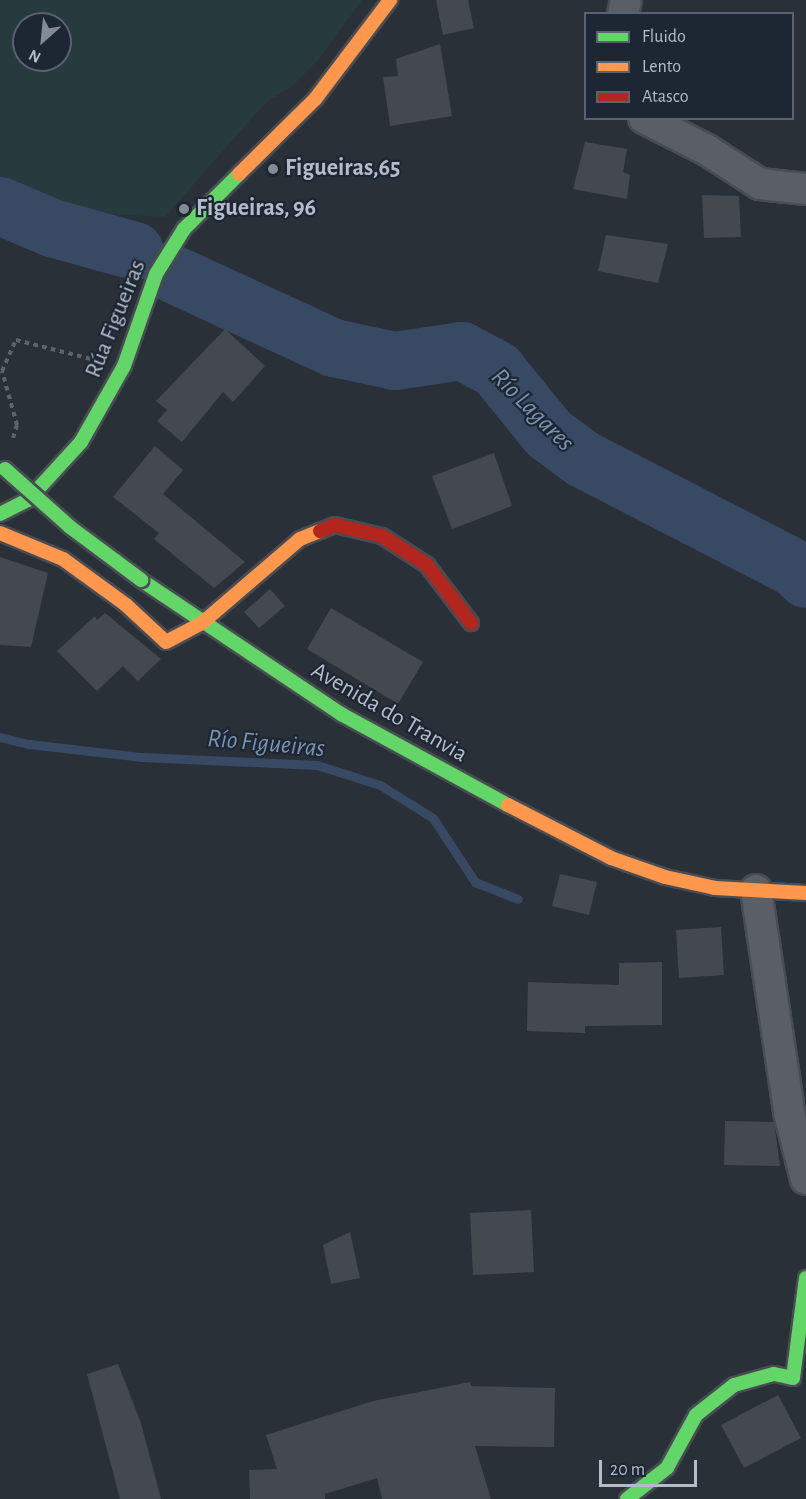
<!DOCTYPE html>
<meta charset="utf-8">
<style>
body{margin:0}
#map{position:relative;width:806px;height:1499px;overflow:hidden;background:#2a3038;font-family:"Alegreya Sans",sans-serif}
div>[style]{position:absolute}
.green>*{inset:0;background:#273a3e}
.stream>*{height:9px;margin:-4.5px;padding:0 4.5px;transform-origin:4.5px;border-radius:4.5px;background:#384963}
.river>*{height:58px;margin:-29px;padding:0 29px;transform-origin:29px;border-radius:29px;background:#384963}
.building>*{inset:0;background:#444950}
.path>*{height:4px;margin-top:-2px;transform-origin:0;background:repeating-linear-gradient(90deg,#5d636a 0 4.5px,transparent 0 9px)}
.roads{filter:drop-shadow(2px 0 #484c53) drop-shadow(-2px 0 #484c53) drop-shadow(0 2px #484c53) drop-shadow(0 -2px #484c53)}
.street>*{height:30px;margin:-15px;padding:0 15px;transform-origin:15px;border-radius:15px;background:#5a5e66}
.fast>*{height:14px;margin:-7px;padding:0 7px;transform-origin:7px;border-radius:7px;background:#63d668}
.slow>*{height:14px;margin:-7px;padding:0 7px;transform-origin:7px;border-radius:7px;background:#ff974d}
.jam>*{height:14px;margin:-7px;padding:0 7px;transform-origin:7px;border-radius:7px;background:#b3261e}
.bridges{filter:drop-shadow(2px 0 #484c53) drop-shadow(-2px 0 #484c53) drop-shadow(0 2px #484c53) drop-shadow(0 -2px #484c53)}
.fast-bridge>*{height:14px;margin:-7px;padding:0 7px;transform-origin:7px;border-radius:7px;background:#63d668}
.dots>*{width:16px;height:16px;translate:-50% -50%;box-sizing:border-box;border:3px solid #1d2633;border-radius:50%}
span{translate:-50% -50%;white-space:nowrap;text-align:center;line-height:1.15;-webkit-text-stroke:4.5px #1d2633;paint-order:stroke}
.poi-label{font-size:24px;color:#b4bcc9;font-weight:700}
.left{translate:0 -50%;text-align:left}
.street-label{font-size:24px;color:#b4bcc9}
.water-label{font-size:26px;color:#7c92b1;font-style:italic}
.legend{position:absolute;left:584px;top:12px;width:210px;height:108px;box-sizing:border-box;background:#1d2633;border:2px solid #59626f;margin:0;padding:8px 10px;list-style:none;font-size:18px;color:#b4bcc9}
.legend li{display:flex;align-items:center;gap:12px;height:30px}
.legend b{width:30px;border:2px solid #59626f}
.north{position:absolute;left:12px;top:12px;width:60px;height:60px;box-sizing:border-box;background:#1d2633;border:2px solid #59626f;border-radius:50%;rotate:207deg;font-size:16px;font-weight:700;line-height:24px;text-align:center;color:#b4bcc9}
.north::after{content:'';display:block;margin:auto;width:21px;height:27px;background:#848b96;clip-path:polygon(50% 0,100% 100%,50% 72%,0 100%)}
.scale{position:absolute;left:599px;top:1460px;width:98px;height:27px;box-sizing:border-box;border:3px solid #b4bcc9;border-top:0;padding-left:8px;font-size:18px;line-height:21px;white-space:nowrap;color:#b4bcc9;-webkit-text-stroke:4px #1d2633;paint-order:stroke}
</style>
<div id="map">
<div class="green">
<div style="clip-path:polygon(evenodd,0 0,362px 0,319px 59px,290px 88px,266px 102px,165px 217px,79px 213px,31px 201px,0 187px,0 0,24px 24px,60px 24px,60px 60px,24px 60px,24px 24px)"></div>
</div>
<div class="stream">
<div style="left:0;top:737px;width:30px;rotate:14deg"></div>
<div style="left:29px;top:744px;width:114px;rotate:6.6deg"></div>
<div style="left:142px;top:757px;width:175px;rotate:2.6deg"></div>
<div style="left:317px;top:765px;width:66px;rotate:17.6deg"></div>
<div style="left:380px;top:785px;width:62px;rotate:31.9deg"></div>
<div style="left:433px;top:818px;width:77px;rotate:56.7deg"></div>
<div style="left:475px;top:882px;width:46px;rotate:21.6deg"></div>
</div>
<div class="river">
<div style="left:0;top:206px;width:56px;rotate:22.9deg"></div>
<div style="left:52px;top:228px;width:86px;rotate:15.5deg"></div>
<div style="left:175px;top:275px;width:175px;rotate:24.7deg"></div>
<div style="left:334px;top:348px;width:62px;rotate:12deg"></div>
<div style="left:395px;top:361px;width:68px;rotate:-8.5deg"></div>
<div style="left:462px;top:351px;width:40px;rotate:28deg"></div>
<div style="left:497px;top:370px;width:82px;rotate:50.9deg"></div>
<div style="left:549px;top:434px;width:42px;rotate:36.3deg"></div>
<div style="left:583px;top:459px;width:240px;rotate:27.3deg"></div>
<div style="left:796px;top:569px;width:14px;rotate:45deg"></div>
</div>
<div class="building">
<div style="clip-path:polygon(436px 0,468px 0,474px 28px,443px 35px)"></div>
<div style="clip-path:polygon(440px 44px,452px 116px,390px 126px,383px 77px,398px 76px,396px 59px)"></div>
<div style="clip-path:polygon(585px 142px,627px 149px,623px 172px,630px 175px,627px 199px,573px 189px)"></div>
<div style="clip-path:polygon(702px 195px,739px 196px,741px 237px,704px 238px)"></div>
<div style="clip-path:polygon(606px 235px,668px 244px,658px 283px,598px 271px)"></div>
<div style="clip-path:polygon(225px 329px,265px 366px,233px 402px,223px 392px,182px 442px,157px 421px,167px 410px,156px 401px)"></div>
<div style="clip-path:polygon(155px 446px,183px 470px,163px 494px,245px 562px,214px 588px,154px 539px,159px 533px,113px 497px)"></div>
<div style="clip-path:polygon(494px 453px,512px 506px,452px 529px,432px 476px)"></div>
<div style="clip-path:polygon(0 557px,48px 573px,31px 647px,0 645px)"></div>
<div style="clip-path:polygon(270px 589px,285px 606px,259px 628px,244px 612px)"></div>
<div style="clip-path:polygon(331px 608px,423px 662px,398px 704px,307px 649px)"></div>
<div style="clip-path:polygon(105px 613px,161px 659px,138px 681px,123px 666px,97px 691px,57px 651px,95px 616px,97px 620px)"></div>
<div style="clip-path:polygon(560px 874px,597px 882px,589px 915px,552px 906px)"></div>
<div style="clip-path:polygon(721px 927px,724px 975px,679px 978px,676px 930px)"></div>
<div style="clip-path:polygon(662px 962px,662px 1025px,585px 1026px,585px 1033px,527px 1031px,528px 982px,619px 985px,619px 963px)"></div>
<div style="clip-path:polygon(725px 1121px,774px 1122px,780px 1166px,724px 1165px)"></div>
<div style="clip-path:polygon(531px 1210px,534px 1272px,473px 1275px,470px 1213px)"></div>
<div style="clip-path:polygon(350px 1232px,360px 1278px,331px 1284px,323px 1245px)"></div>
<div style="clip-path:polygon(118px 1364px,141px 1423px,161px 1499px,120px 1499px,87px 1374px)"></div>
<div style="clip-path:polygon(470px 1382px,471px 1386px,555px 1388px,554px 1447px,475px 1446px,491px 1499px,382px 1499px,377px 1478px,325px 1494px,325px 1499px,250px 1499px,249px 1470px,277px 1469px,266px 1435px,373px 1401px)"></div>
<div style="clip-path:polygon(778px 1395px,801px 1438px,744px 1468px,721px 1425px)"></div>
</div>
<div class="path">
<div style="left:13px;top:438px;width:14px;rotate:-73deg"></div>
<div style="left:17px;top:425px;width:56px;rotate:-105.5deg"></div>
<div style="left:2px;top:371px;width:34px;rotate:-66deg"></div>
<div style="left:16px;top:340px;width:77px;rotate:14.2deg"></div>
</div>
<div class="roads">
<div class="street">
<div style="left:623px;top:14px;width:14px;rotate:-78deg"></div>
<div style="left:644px;top:118px;width:71px;rotate:26.9deg"></div>
<div style="left:707px;top:150px;width:63px;rotate:32.7deg"></div>
<div style="left:760px;top:184px;width:46px;rotate:6.2deg"></div>
<div style="left:756px;top:890px;width:224px;rotate:81.5deg"></div>
<div style="left:789px;top:1112px;width:69px;rotate:75.8deg"></div>
</div>
<div class="fast">
<div style="left:0;top:514px;width:31px;rotate:-27deg"></div>
<div style="left:28px;top:500px;width:79px;rotate:-47.6deg"></div>
<div style="left:81px;top:442px;width:87px;rotate:-60.5deg"></div>
<div style="left:124px;top:366px;width:97px;rotate:-70.8deg"></div>
<div style="left:156px;top:274px;width:53px;rotate:-58.1deg"></div>
<div style="left:184px;top:229px;width:78px;rotate:-45deg"></div>
<div style="left:141px;top:580px;width:241px;rotate:33.8deg"></div>
<div style="left:341px;top:714px;width:190px;rotate:28.6deg"></div>
<div style="left:627px;top:1499px;width:51px;rotate:-37.8deg"></div>
<div style="left:667px;top:1468px;width:60px;rotate:-61.3deg"></div>
<div style="left:696px;top:1415px;width:48px;rotate:-38.3deg"></div>
<div style="left:734px;top:1385px;width:41px;rotate:-15.4deg"></div>
<div style="left:774px;top:1374px;width:19px;rotate:12deg"></div>
<div style="left:793px;top:1378px;width:101px;rotate:-82.6deg"></div>
</div>
<div class="slow">
<div style="left:239px;top:174px;width:108px;rotate:-44.6deg"></div>
<div style="left:316px;top:98px;width:123px;rotate:-52.9deg"></div>
<div style="left:0;top:533px;width:68px;rotate:22.4deg"></div>
<div style="left:63px;top:559px;width:78px;rotate:36.1deg"></div>
<div style="left:126px;top:605px;width:54px;rotate:42.8deg"></div>
<div style="left:166px;top:642px;width:41px;rotate:-27.8deg"></div>
<div style="left:202px;top:623px;width:129px;rotate:-40.6deg"></div>
<div style="left:300px;top:539px;width:22px;rotate:-22deg"></div>
<div style="left:508px;top:805px;width:116px;rotate:27.2deg"></div>
<div style="left:611px;top:858px;width:57px;rotate:19.4deg"></div>
<div style="left:665px;top:877px;width:51px;rotate:12.4deg"></div>
<div style="left:715px;top:888px;width:91px;rotate:3.1deg"></div>
</div>
<div class="jam">
<div style="left:320px;top:531px;width:16px;rotate:-22deg"></div>
<div style="left:335px;top:525px;width:48px;rotate:13.2deg"></div>
<div style="left:382px;top:536px;width:54px;rotate:32.8deg"></div>
<div style="left:427px;top:565px;width:73px;rotate:52.8deg"></div>
</div>
</div>
<div class="bridges">
<div class="fast-bridge">
<div style="left:5px;top:469px;width:87px;rotate:41.7deg"></div>
<div style="left:70px;top:527px;width:89px;rotate:36.7deg"></div>
</div>
</div>
<div class="dots">
<div style="left:273px;top:169px;background:#848b96"></div>
<div style="left:184px;top:209px;background:#848b96"></div>
</div>
<div class="poi-label">
<span class="left" style="left:285px;top:169px">Figueiras,65</span>
<span class="left" style="left:196px;top:209px">Figueiras, 96</span>
</div>
<div class="street-label">
<span style="left:116px;top:319px;rotate:-68deg">Rúa Figueiras</span>
<span style="left:389px;top:713px;rotate:30deg">Avenida do Tranvia</span>
</div>
<div class="water-label">
<span style="left:532px;top:410px;rotate:45deg">Río Lagares</span>
<span style="left:266px;top:744px;rotate:5deg">Río Figueiras</span>
</div>
<ul class="legend">
<li><b style="height:8px;background:#63d668"></b>Fluido</li>
<li><b style="height:8px;background:#ff974d"></b>Lento</li>
<li><b style="height:8px;background:#b3261e"></b>Atasco</li>
</ul>
<div class="north">N</div>
<div class="scale">20 m</div>
</div>
